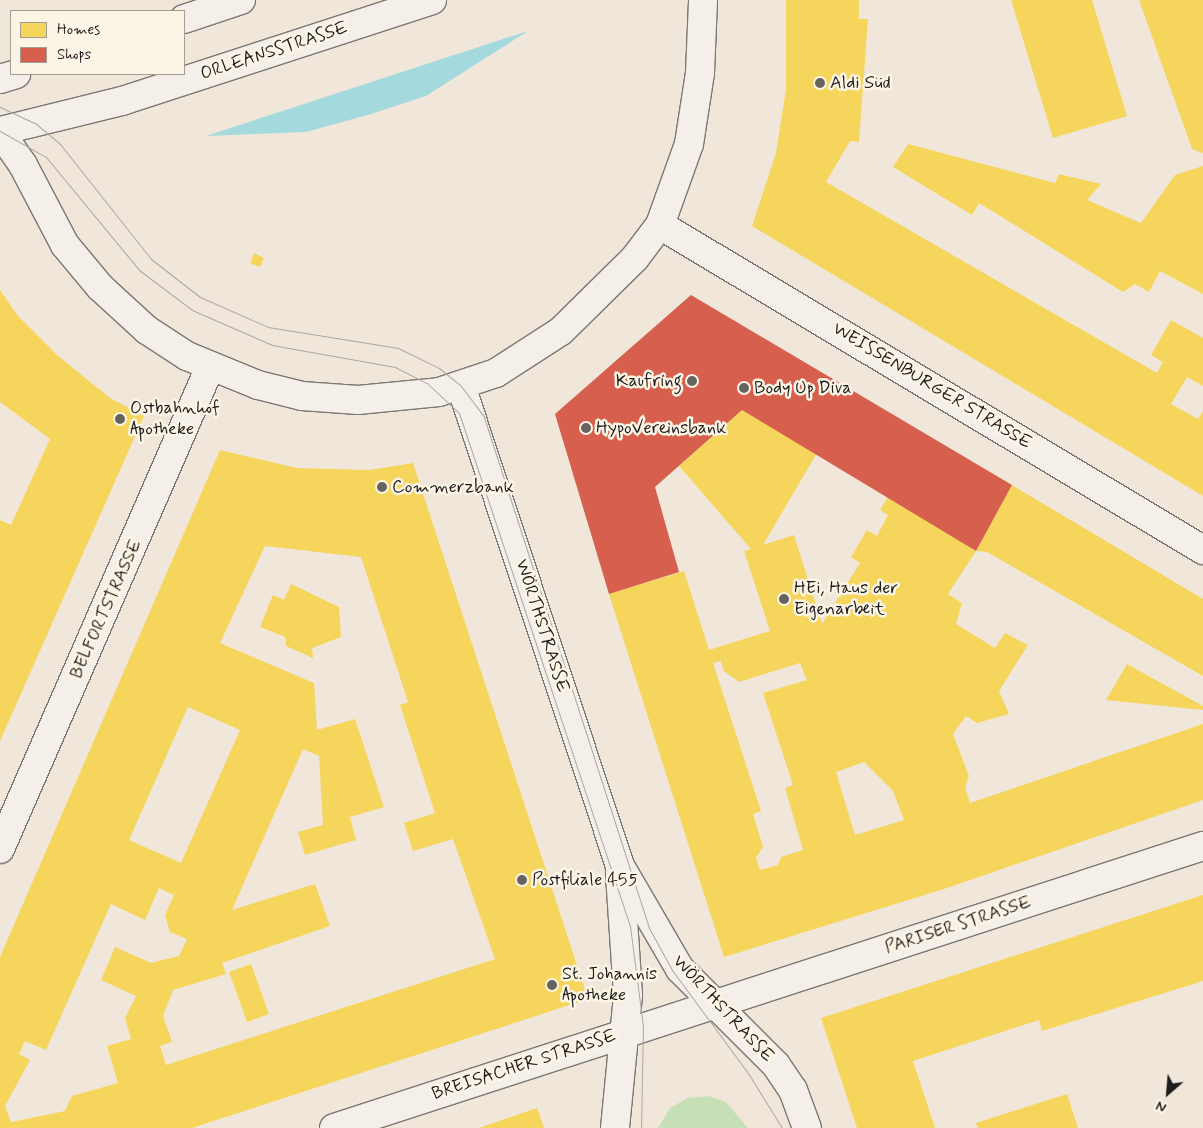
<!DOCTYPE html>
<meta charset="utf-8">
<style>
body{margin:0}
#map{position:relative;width:1203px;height:1128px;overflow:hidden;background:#f0e7da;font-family:Mynerve,sans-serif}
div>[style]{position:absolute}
.green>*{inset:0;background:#c7dfb6}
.water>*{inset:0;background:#a4dade}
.homes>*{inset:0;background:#f6d55c}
.shops>*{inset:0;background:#d6604d}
.roads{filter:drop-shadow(1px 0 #7b7772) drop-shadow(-1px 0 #7b7772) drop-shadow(0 1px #7b7772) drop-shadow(0 -1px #7b7772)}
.street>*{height:28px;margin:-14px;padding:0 14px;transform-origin:14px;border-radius:14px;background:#f4f0e9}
.secondary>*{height:28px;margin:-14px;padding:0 14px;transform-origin:14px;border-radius:14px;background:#f4f0e9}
.tram>*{height:1px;margin:-0.5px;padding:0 0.5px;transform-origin:0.5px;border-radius:0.5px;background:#aaa7a3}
.dots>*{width:14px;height:14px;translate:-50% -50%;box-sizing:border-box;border:2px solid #fcf5e5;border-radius:50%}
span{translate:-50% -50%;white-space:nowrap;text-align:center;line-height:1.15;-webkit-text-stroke:5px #fcf5e5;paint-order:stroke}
.street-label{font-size:18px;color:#1c1c1c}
.poi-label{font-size:18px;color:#1c1c1c}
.left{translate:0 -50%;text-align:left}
.right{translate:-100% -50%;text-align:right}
.legend{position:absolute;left:10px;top:10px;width:175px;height:65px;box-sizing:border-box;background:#fcf5e5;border:1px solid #a29e95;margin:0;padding:6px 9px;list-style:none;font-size:15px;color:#1c1c1c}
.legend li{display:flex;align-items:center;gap:10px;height:25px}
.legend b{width:25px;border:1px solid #a29e95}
.north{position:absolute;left:1143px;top:1068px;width:50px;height:50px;-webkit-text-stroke:4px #fcf5e5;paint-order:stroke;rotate:207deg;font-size:14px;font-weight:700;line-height:20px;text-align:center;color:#1c1c1c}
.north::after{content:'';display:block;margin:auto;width:18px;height:22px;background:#1c1c1c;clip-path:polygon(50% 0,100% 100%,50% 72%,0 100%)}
</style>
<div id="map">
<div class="green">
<div style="clip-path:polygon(709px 1096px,726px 1102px,748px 1128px,658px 1128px,670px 1108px,688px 1098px)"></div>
</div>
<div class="water">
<div style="clip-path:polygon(528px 31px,426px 96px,371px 114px,306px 132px,206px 136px)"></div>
</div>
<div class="homes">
<div style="clip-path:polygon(786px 0,859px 0,859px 19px,868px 19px,859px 142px,850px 141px,826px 182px,1157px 373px,1163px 362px,1151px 355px,1171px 320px,1203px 338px,1203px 386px,1187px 377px,1171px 404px,1198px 419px,1203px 411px,1203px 496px,752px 226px,776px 153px,786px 89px)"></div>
<div style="clip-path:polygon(1011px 0,1092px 0,1127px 116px,1053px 138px)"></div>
<div style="clip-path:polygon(1139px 0,1203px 0,1203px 153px,1192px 149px)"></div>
<div style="clip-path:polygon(908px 144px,1055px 183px,1059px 174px,1101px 184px,1087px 200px,1141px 223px,1175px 175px,1203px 166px,1203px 294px,1160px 271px,1149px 292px,1135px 284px,1123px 292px,979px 203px,972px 215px,893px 167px)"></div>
<div style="clip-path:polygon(254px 253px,264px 258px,260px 267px,250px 263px)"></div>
<div style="clip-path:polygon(0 290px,18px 316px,57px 355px,110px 398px,144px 416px,0 741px,0 520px,11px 525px,50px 439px,0 402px)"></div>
<div style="clip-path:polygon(evenodd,742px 410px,817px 453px,763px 545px,794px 535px,822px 624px,860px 563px,851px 557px,867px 530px,877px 536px,888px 515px,880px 510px,889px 495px,976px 551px,948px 594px,962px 603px,956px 624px,995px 648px,1005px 633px,1028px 645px,999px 691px,1009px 714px,977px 723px,966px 716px,953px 734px,969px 776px,965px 787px,970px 803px,1203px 724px,1203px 800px,944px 889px,724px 957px,609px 594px,684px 571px,709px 650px,770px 631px,744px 551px,751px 549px,679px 466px,742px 410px,721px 661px,724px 671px,739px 682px,800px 663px,807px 680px,763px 693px,793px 785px,785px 788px,803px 850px,781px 857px,778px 865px,760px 870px,756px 858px,763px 847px,753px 814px,761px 811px,713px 663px,721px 661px,742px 410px,864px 762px,893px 791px,904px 820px,855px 835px,836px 772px,864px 762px)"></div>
<div style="clip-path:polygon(evenodd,220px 450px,297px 468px,369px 470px,413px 463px,588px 999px,192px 1128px,0 1128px,0 957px,220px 450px,265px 546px,361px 557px,408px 702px,400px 705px,435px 813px,404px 823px,413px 851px,453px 839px,495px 959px,166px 1065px,160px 1046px,172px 1042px,163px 1016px,173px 990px,226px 974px,222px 963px,330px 926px,315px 884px,232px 910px,303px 749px,319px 756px,323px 825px,298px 832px,305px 855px,356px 840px,350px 817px,384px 807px,355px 719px,317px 730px,314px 683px,220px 643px,265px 546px,220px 450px,188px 707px,240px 730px,181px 863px,129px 840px,188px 707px,220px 450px,159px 888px,174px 895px,165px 915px,170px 932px,187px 939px,179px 956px,151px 963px,115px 947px,101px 980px,136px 996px,125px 1018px,131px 1039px,107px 1046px,118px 1083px,72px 1096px,65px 1111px,11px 1122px,5px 1106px,30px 1060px,19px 1054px,25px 1041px,46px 1050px,111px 904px,145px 920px,159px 888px)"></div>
<div style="clip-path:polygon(1012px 485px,1203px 599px,1203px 676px,987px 552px,976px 551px)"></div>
<div style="clip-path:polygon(291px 584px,339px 607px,341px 637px,312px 648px,313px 658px,286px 646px,285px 637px,260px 627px,273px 595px,284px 600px)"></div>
<div style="clip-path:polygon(1127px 664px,1203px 706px,1203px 710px,1106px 700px)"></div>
<div style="clip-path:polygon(1203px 895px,1203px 981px,1042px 1031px,1039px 1020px,913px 1061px,935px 1128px,857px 1128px,821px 1018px)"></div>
<div style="clip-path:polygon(251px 964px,269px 1014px,247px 1022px,229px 972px)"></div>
<div style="clip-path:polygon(1067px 1094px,1078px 1128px,978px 1128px,976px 1123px)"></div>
<div style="clip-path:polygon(537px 1108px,544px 1128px,479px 1128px)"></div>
</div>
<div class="shops">
<div style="clip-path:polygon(691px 295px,1012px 485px,976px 551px,742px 410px,655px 487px,679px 572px,609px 594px,555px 414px)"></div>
</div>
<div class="roads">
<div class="street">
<div style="left:0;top:132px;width:40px;rotate:55.1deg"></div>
<div style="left:23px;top:165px;width:90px;rotate:62.3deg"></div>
<div style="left:65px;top:245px;width:55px;rotate:50.2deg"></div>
<div style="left:100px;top:287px;width:64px;rotate:42.5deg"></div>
<div style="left:147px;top:330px;width:48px;rotate:33deg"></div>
<div style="left:187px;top:356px;width:77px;rotate:22.2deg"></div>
<div style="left:258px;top:385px;width:45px;rotate:14deg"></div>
<div style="left:302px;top:396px;width:56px;rotate:4.1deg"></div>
<div style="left:358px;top:400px;width:81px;rotate:-5.6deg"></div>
<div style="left:439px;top:392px;width:60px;rotate:-18.4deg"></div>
<div style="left:496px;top:373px;width:77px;rotate:-32.9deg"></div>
<div style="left:561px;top:331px;width:104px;rotate:-44.6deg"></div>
<div style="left:635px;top:258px;width:41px;rotate:-52.9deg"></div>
<div style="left:660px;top:225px;width:86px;rotate:-70.3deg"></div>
<div style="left:689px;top:144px;width:72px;rotate:-81.2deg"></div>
<div style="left:700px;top:73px;width:73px;rotate:-87.6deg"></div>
<div style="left:660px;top:225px;width:633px;rotate:30.9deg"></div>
<div style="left:461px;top:386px;width:506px;rotate:71.67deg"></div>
<div style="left:620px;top:866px;width:119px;rotate:59.8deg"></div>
<div style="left:680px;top:969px;width:136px;rotate:45deg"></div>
<div style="left:776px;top:1065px;width:30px;rotate:56deg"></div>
<div style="left:793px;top:1090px;width:40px;rotate:69.8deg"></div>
<div style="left:0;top:849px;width:526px;rotate:-66.46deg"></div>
<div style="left:334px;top:1128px;width:914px;rotate:-17.98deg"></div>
<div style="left:615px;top:1128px;width:134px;rotate:-84.4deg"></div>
<div style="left:628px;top:995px;width:122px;rotate:-93.8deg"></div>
</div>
<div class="secondary">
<div style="left:184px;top:19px;width:60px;rotate:-18.4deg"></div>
<div style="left:0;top:79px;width:17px;rotate:-17deg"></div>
<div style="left:0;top:131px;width:126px;rotate:-13.8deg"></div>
<div style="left:122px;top:101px;width:326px;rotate:-18deg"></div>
</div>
</div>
<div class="tram">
<div style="left:0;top:107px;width:38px;rotate:25deg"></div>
<div style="left:35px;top:123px;width:33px;rotate:40deg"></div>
<div style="left:60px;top:144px;width:147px;rotate:51.6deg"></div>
<div style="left:151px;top:259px;width:62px;rotate:37.8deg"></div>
<div style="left:200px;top:297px;width:74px;rotate:23.8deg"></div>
<div style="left:268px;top:327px;width:132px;rotate:9.2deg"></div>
<div style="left:398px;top:348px;width:46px;rotate:26deg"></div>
<div style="left:439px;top:368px;width:28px;rotate:39deg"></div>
<div style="left:461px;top:386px;width:39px;rotate:53deg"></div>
<div style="left:484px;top:417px;width:537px;rotate:72.1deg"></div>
<div style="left:649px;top:928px;width:48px;rotate:61.3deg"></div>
<div style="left:672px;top:970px;width:128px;rotate:53.6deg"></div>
<div style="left:748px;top:1073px;width:65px;rotate:58.3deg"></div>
<div style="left:0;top:131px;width:53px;rotate:29.5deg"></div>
<div style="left:46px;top:157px;width:146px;rotate:50.5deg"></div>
<div style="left:139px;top:270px;width:66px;rotate:37deg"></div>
<div style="left:192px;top:310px;width:87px;rotate:23.6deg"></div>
<div style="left:272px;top:345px;width:125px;rotate:10.1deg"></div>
<div style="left:395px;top:367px;width:36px;rotate:27deg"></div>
<div style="left:427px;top:383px;width:44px;rotate:43.2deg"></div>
<div style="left:459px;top:413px;width:541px;rotate:71.57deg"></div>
<div style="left:630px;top:926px;width:101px;rotate:82.6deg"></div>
<div style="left:643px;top:1026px;width:102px;rotate:91.1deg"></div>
</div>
<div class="dots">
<div style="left:820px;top:83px;background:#66635e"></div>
<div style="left:692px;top:381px;background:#66635e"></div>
<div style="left:744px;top:388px;background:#66635e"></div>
<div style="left:120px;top:419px;background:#66635e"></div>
<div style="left:586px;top:428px;background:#66635e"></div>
<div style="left:382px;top:487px;background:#66635e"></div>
<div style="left:784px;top:599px;background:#66635e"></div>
<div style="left:522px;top:880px;background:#66635e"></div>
<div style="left:552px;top:985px;background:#66635e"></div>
</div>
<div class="street-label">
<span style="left:274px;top:51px;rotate:-18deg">ORLEANSSTRASSE</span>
<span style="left:932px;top:386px;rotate:31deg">WEISSENBURGER STRASSE</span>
<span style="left:106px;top:609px;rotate:-66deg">BELFORTSTRASSE</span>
<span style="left:542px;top:626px;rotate:72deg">WÖRTHSTRASSE</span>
<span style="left:958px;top:925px;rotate:-18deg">PARISER STRASSE</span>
<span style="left:723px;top:1009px;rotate:47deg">WÖRTHSTRASSE</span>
<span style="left:524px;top:1065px;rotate:-18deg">BREISACHER STRASSE</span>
</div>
<div class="poi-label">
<span class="left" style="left:830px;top:83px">Aldi Süd</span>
<span class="right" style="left:682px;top:381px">Kaufring</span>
<span class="left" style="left:754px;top:388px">Body Up Diva</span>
<span class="left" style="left:130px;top:419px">Ostbahnhof<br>Apotheke</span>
<span class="left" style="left:596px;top:428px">HypoVereinsbank</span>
<span class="left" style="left:392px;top:487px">Commerzbank</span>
<span class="left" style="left:794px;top:599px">HEi, Haus der<br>Eigenarbeit</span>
<span class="left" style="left:532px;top:880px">Postfiliale 455</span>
<span class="left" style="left:562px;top:985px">St. Johannis<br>Apotheke</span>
</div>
<ul class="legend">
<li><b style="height:14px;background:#f6d55c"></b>Homes</li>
<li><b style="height:14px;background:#d6604d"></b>Shops</li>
</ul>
<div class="north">N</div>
</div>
